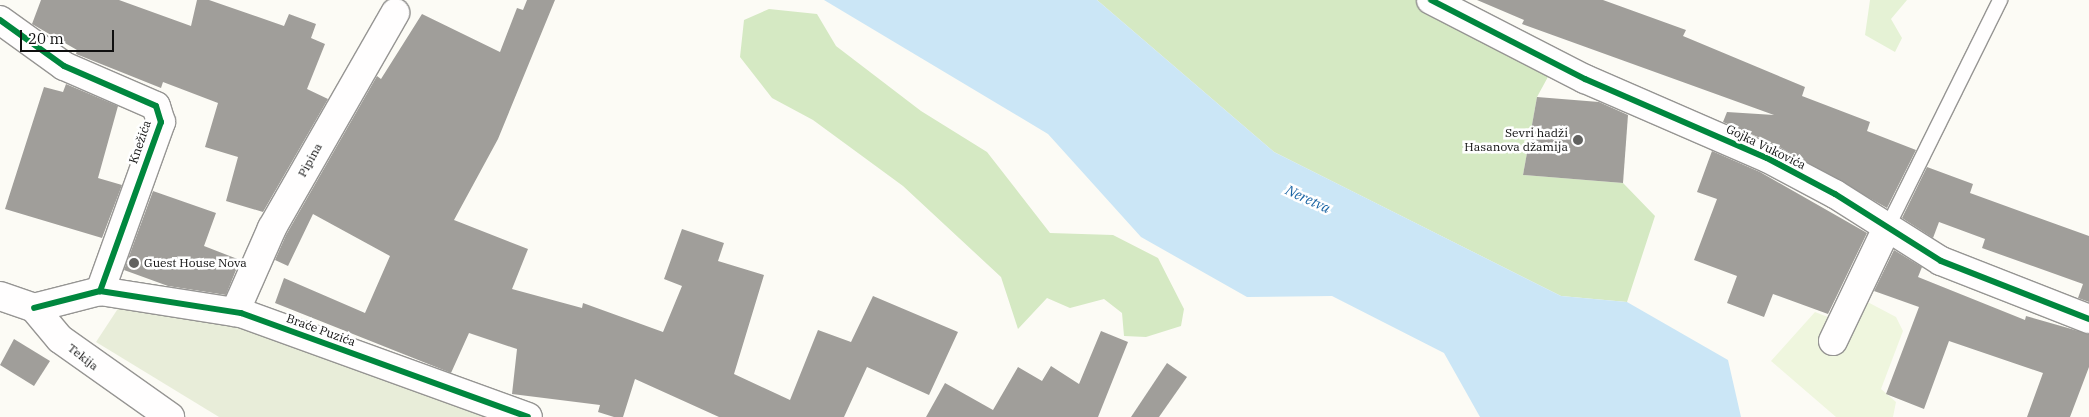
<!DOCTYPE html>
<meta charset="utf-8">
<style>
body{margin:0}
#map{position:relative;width:2089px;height:417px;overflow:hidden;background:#fcfbf5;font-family:"IBM Plex Serif",serif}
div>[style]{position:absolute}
.green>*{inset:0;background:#e5f2d5}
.forest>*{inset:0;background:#d5e9c3}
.cemetery>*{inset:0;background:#e8edd9}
.pitch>*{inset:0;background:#eff6de}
.water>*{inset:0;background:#cbe6f6}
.building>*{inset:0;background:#a09e9a}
.roads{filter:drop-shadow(1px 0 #969593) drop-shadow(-1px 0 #969593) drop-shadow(0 1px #969593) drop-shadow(0 -1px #969593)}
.service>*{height:14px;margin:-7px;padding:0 7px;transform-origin:7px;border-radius:7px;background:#fffefe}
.minor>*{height:28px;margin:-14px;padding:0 14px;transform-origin:14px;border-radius:14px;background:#fffefe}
.cycleway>*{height:6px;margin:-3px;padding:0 3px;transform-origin:3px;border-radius:3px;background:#00873e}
.dots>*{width:14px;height:14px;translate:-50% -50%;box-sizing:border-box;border:2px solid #fff;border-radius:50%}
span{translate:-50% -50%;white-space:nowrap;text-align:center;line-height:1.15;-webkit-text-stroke:5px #fff;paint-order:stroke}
.poi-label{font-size:12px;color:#0f0f0f}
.right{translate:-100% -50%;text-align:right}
.left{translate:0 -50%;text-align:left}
.street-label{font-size:12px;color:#0f0f0f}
.water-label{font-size:14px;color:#1762a2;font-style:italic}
.scale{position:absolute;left:20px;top:30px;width:94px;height:22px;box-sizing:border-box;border:2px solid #0f0f0f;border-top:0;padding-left:6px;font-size:15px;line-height:18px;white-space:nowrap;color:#0f0f0f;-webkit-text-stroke:4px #fff;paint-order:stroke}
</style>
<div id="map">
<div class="green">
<div style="clip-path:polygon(1870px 0,1907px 0,1891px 19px,1902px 38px,1895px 52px,1865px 35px)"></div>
</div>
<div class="forest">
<div style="clip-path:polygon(1097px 0,1431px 0,1555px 64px,1537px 97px,1523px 175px,1623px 183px,1655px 216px,1627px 302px,1561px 296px,1274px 152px)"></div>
<div style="clip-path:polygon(769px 9px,817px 14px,836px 46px,921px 111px,987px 152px,1050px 233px,1113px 235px,1158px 258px,1184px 309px,1181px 326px,1146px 337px,1124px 336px,1122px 313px,1104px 299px,1070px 308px,1047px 298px,1018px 329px,1001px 277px,903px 186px,813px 120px,772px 98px,740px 57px,744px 20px)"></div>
</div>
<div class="cemetery">
<div style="clip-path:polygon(119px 307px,240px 321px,499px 417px,219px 417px,96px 342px)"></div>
</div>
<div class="pitch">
<div style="clip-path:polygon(1860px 298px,1896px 317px,1903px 331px,1881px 389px,1896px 402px,1893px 417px,1836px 417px,1771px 361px,1815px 312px,1833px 319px)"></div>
</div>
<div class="water">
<div style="clip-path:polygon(824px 0,1097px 0,1274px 152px,1561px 296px,1627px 302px,1728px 360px,1741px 417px,1480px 417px,1444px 353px,1332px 296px,1247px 297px,1141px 237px,1048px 134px)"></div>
</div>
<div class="building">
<div style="clip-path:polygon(41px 0,119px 0,191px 26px,197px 0,209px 0,284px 26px,289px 14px,316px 24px,311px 38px,325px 44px,307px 89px,328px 99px,263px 212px,226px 201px,238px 157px,205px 147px,218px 103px,163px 82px,161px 88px,76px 54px,77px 50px,32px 24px)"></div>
<div style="clip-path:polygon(527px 0,555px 0,498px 139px,454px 220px,528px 249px,512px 289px,582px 308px,583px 303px,663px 332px,682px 286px,664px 279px,682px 229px,724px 243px,718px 261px,764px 275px,734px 374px,790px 400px,818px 330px,851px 342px,873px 296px,958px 332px,929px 395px,867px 367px,844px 417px,719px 417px,635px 379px,623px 417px,614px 417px,598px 412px,600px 405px,512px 394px,517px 349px,469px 333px,451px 373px,275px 303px,284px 278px,365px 313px,390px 256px,313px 214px,288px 266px,275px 260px,286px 235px,377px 76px,381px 79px,422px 14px,500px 52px,517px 8px,523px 10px)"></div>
<div style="clip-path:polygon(1477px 0,1603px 0,1686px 30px,1683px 36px,1805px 87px,1802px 96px,1870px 122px,1867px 131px,1916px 150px,1887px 208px,1774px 144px,1723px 122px,1727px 112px,1774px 115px,1522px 24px,1524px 20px)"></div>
<div style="clip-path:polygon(66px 84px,118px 106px,98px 178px,122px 185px,102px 238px,5px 209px,44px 87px,63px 92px)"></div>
<div style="clip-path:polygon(1537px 97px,1599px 102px,1628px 115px,1623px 183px,1523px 175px)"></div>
<div style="clip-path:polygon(1712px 151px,1760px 172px,1867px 233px,1828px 314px,1773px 294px,1764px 317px,1727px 303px,1737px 276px,1694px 260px,1717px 199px,1697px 192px)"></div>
<div style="clip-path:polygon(1927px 167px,1973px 184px,1970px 193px,2089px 236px,2089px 302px,2078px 298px,2083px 284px,1982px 248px,1985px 239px,1939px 222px,1933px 238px,1902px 218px)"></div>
<div style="clip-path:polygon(153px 191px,216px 213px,204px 246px,240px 260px,226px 295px,168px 286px,124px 270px)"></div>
<div style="clip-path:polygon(1894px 250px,1922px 267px,1918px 277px,2025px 320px,2026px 316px,2089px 334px,2089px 367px,2070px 417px,2027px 417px,2043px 373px,1949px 341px,1924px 409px,1886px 394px,1919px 307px,1874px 291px)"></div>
<div style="clip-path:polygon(1101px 331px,1128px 342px,1098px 417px,926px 417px,945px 383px,993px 410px,1018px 367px,1042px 381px,1051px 366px,1079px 384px)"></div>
<div style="clip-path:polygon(14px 339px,50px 361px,34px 386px,0 365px)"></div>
<div style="clip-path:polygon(1167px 363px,1187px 377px,1159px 417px,1131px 417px)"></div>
</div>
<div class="roads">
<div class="service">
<div style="left:1886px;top:230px;width:257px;rotate:-63.6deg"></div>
</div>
<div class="minor">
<div style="left:1431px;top:0;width:173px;rotate:27.2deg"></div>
<div style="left:1585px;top:79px;width:198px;rotate:23.5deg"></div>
<div style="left:1767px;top:158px;width:77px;rotate:27.9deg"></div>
<div style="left:1835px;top:194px;width:125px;rotate:32.3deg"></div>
<div style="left:1941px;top:261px;width:159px;rotate:21.4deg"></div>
<div style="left:0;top:20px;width:79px;rotate:35.7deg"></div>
<div style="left:64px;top:66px;width:100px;rotate:23.5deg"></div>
<div style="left:156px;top:106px;width:17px;rotate:73deg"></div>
<div style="left:161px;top:122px;width:180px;rotate:109.8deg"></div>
<div style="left:100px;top:291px;width:68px;rotate:165.6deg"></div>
<div style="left:100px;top:291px;width:143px;rotate:8.9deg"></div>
<div style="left:241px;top:313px;width:305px;rotate:19.9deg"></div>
<div style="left:0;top:296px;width:36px;rotate:19deg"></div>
<div style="left:34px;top:308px;width:40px;rotate:50deg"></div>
<div style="left:60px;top:339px;width:135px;rotate:35.3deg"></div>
<div style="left:235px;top:312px;width:92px;rotate:-66.2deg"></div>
<div style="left:272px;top:228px;width:248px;rotate:-60.2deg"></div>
<div style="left:1833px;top:341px;width:123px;rotate:-64.5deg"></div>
</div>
</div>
<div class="cycleway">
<div style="left:1431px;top:0;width:173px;rotate:27.2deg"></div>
<div style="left:1585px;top:79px;width:198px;rotate:23.5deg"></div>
<div style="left:1767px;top:158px;width:77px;rotate:27.9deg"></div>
<div style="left:1835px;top:194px;width:125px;rotate:32.3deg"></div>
<div style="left:1941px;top:261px;width:159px;rotate:21.4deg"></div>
<div style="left:0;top:20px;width:79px;rotate:35.7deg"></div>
<div style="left:64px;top:66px;width:100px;rotate:23.5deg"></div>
<div style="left:156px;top:106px;width:17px;rotate:73deg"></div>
<div style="left:161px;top:122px;width:180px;rotate:109.8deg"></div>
<div style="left:100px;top:291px;width:68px;rotate:165.6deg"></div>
<div style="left:100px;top:291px;width:143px;rotate:8.9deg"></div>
<div style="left:241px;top:313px;width:305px;rotate:19.9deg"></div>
</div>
<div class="dots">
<div style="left:1578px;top:140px;background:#626260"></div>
<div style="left:134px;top:263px;background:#626260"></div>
</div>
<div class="poi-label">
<span class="right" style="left:1568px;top:140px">Sevri hadži<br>Hasanova džamija</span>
<span class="left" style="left:144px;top:263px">Guest House Nova</span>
</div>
<div class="street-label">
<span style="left:140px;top:142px;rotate:-71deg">Knežića</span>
<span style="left:1766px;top:147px;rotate:26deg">Gojka Vukovića</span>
<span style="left:310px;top:160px;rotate:-61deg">Pipina</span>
<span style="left:321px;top:330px;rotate:20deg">Braće Puzića</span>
<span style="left:83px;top:357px;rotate:38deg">Tekija</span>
</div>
<div class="water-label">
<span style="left:1308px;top:199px;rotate:25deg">Neretva</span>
</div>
<div class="scale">20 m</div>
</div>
